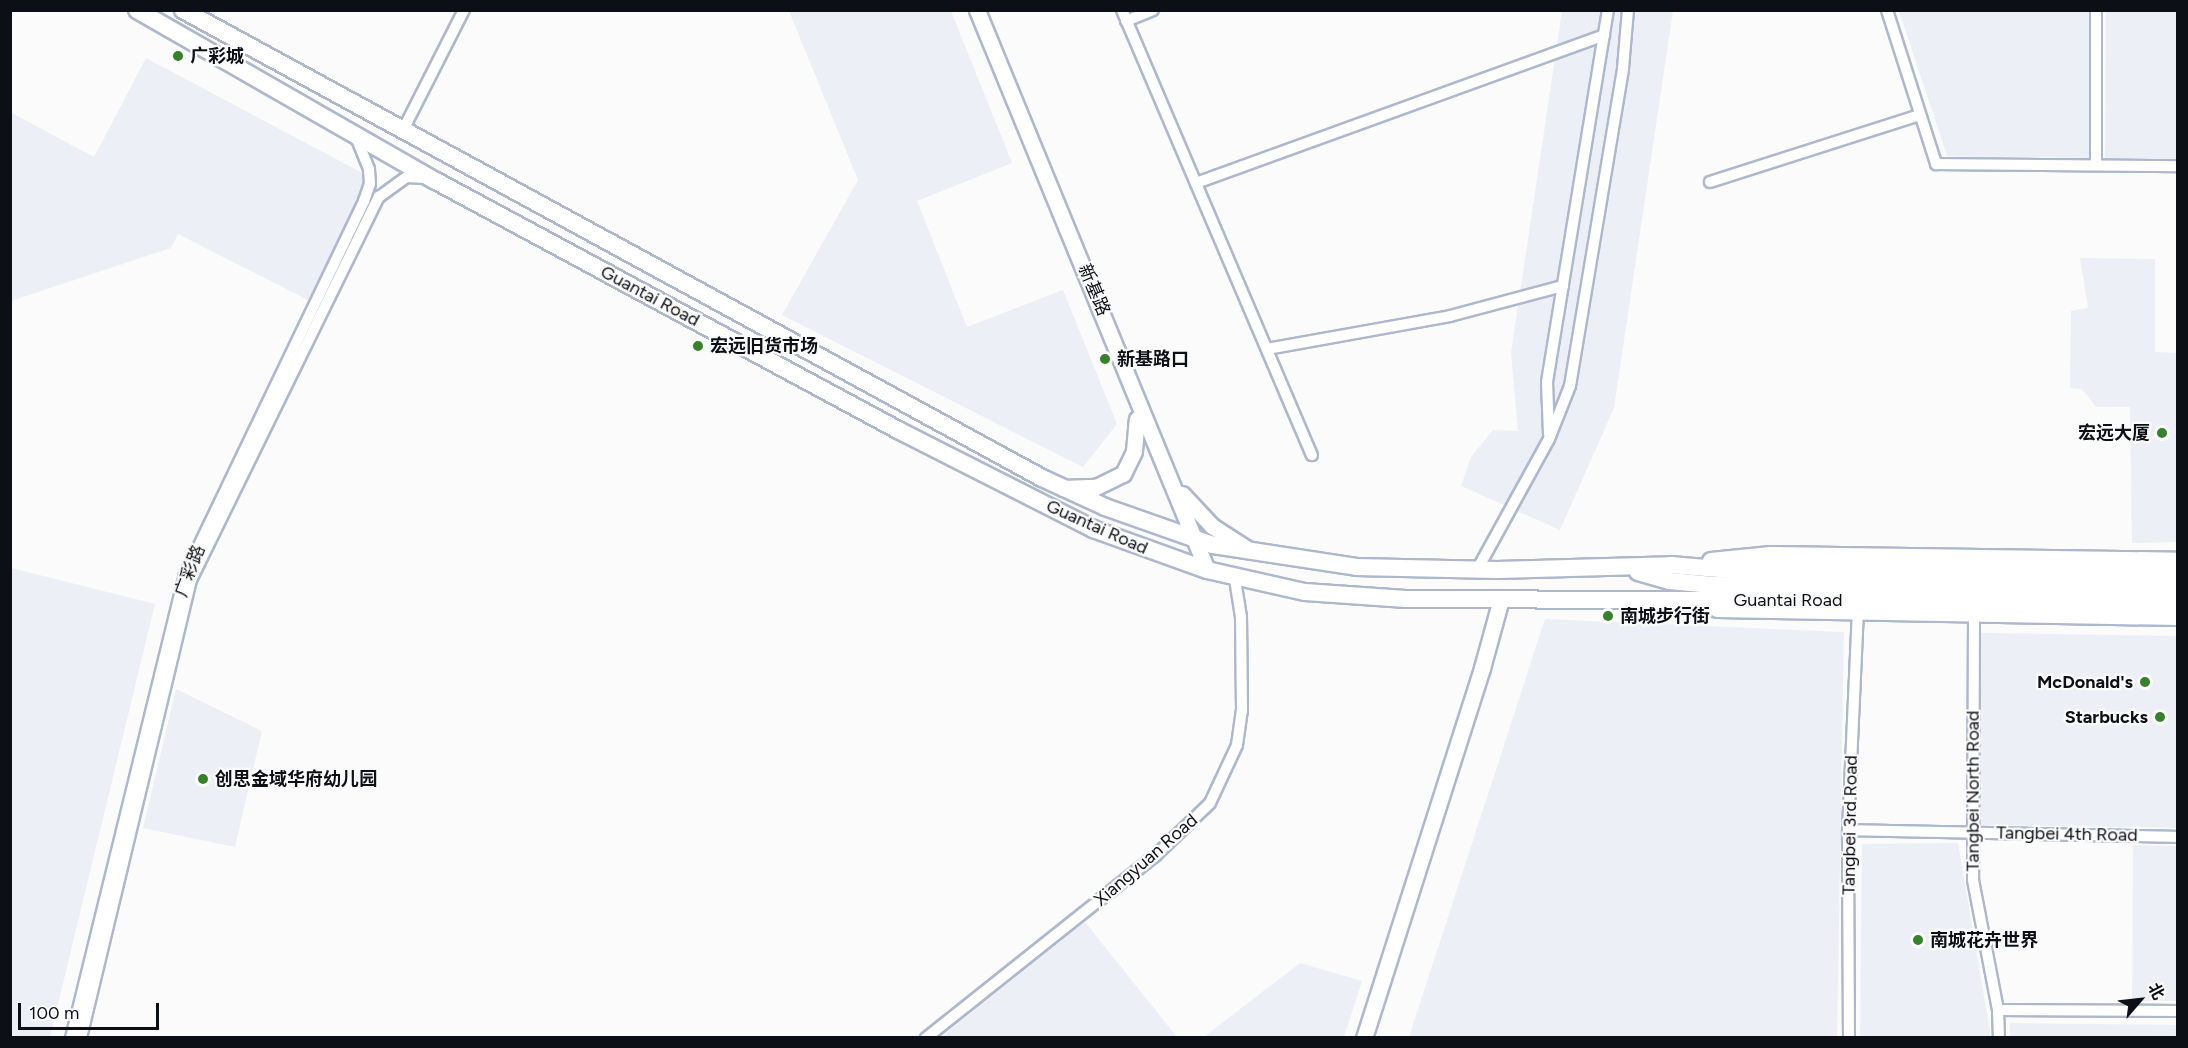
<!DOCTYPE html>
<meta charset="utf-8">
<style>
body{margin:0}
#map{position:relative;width:2188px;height:1048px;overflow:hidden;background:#fbfbfb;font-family:Figtree,"Noto Sans SC",sans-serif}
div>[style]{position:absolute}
.built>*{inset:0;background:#eceff5}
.roads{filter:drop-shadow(2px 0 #adb8cd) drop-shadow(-2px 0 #adb8cd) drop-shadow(0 2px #adb8cd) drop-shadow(0 -2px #adb8cd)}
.street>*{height:10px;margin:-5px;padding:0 5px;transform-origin:5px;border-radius:5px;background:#fff}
.secondary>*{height:15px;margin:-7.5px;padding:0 7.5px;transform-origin:7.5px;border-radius:7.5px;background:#fff}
.primary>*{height:16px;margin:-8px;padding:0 8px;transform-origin:8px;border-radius:8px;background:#fff}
.dots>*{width:16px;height:16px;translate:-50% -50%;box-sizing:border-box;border:3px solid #fbfbfb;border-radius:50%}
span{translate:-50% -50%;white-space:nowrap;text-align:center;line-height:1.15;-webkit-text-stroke:4.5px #fbfbfb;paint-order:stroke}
.poi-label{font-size:18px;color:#0c0f16;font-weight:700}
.left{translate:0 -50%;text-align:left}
.right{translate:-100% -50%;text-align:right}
.street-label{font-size:18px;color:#0c0f16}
.frame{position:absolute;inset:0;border:12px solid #0c0f16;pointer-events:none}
.north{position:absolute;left:2110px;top:970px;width:60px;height:60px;-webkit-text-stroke:4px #fbfbfb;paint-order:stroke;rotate:62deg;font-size:16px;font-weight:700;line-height:24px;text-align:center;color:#0c0f16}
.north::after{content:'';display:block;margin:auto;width:21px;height:27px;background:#0c0f16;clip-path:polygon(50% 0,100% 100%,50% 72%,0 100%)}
.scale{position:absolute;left:18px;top:1003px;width:141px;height:27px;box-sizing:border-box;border:3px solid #0c0f16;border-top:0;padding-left:8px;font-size:18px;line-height:21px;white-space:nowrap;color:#0c0f16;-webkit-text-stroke:4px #fbfbfb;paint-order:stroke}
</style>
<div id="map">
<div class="built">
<div style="clip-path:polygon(789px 11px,951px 11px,1012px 163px,917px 201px,967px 327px,1063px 290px,1117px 424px,1083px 467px,782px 315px,858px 180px)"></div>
<div style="clip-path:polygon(1562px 11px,1673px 11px,1614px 408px,1560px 530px,1461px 486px,1471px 457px,1493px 430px,1518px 431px,1511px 353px)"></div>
<div style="clip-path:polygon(1899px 11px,2092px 11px,2091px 158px,1947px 156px)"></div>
<div style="clip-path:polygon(2106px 11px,2177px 11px,2177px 159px,2105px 158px)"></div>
<div style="clip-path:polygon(146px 58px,370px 177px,308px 300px,178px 234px,171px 248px,11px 301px,10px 112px,94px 157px)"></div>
<div style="clip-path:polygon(2080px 258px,2155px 259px,2155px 352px,2177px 353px,2177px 542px,2132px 543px,2130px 407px,2096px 407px,2082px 389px,2070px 388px,2071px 311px,2088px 308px)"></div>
<div style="clip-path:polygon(11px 568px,155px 604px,50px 1037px,11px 1037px)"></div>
<div style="clip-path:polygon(1545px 619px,1844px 632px,1837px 1037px,1409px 1037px)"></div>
<div style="clip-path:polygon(1981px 633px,2177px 636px,2177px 828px,1979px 825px)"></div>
<div style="clip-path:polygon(176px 689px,262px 731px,235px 847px,143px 828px)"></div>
<div style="clip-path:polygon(1958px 843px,1991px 1037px,1860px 1037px,1862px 844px)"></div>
<div style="clip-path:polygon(2133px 845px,2177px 846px,2177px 1001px,2132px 1001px)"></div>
<div style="clip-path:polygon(1085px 922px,1177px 1037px,941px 1037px)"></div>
<div style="clip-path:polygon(1300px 963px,1362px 981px,1344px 1037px,1204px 1037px)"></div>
<div style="clip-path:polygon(2010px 1023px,2177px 1025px,2177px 1037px,2010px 1037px)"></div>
</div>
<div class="roads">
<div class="street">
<div style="left:1122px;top:10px;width:484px;rotate:66.9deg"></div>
<div style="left:1887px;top:10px;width:162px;rotate:72.3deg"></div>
<div style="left:1936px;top:164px;width:242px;rotate:0.5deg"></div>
<div style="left:1126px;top:21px;width:29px;rotate:-22deg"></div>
<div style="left:403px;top:130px;width:135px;rotate:-63.1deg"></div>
<div style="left:2096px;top:165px;width:155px;rotate:-90deg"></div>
<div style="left:1710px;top:182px;width:220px;rotate:-17.7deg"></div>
<div style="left:1196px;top:183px;width:434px;rotate:-19.9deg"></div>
<div style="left:1267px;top:349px;width:186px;rotate:-10.2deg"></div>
<div style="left:1450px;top:316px;width:117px;rotate:-14.9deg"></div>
<div style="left:1549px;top:434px;width:52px;rotate:-92.2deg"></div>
<div style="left:1547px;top:382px;width:377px;rotate:-80.7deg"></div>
<div style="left:1477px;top:570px;width:149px;rotate:-61.2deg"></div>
<div style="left:1549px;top:439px;width:57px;rotate:-68.4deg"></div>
<div style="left:1570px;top:386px;width:322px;rotate:-80.5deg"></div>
<div style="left:1623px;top:68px;width:58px;rotate:-85.1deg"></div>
<div style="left:1974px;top:615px;width:265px;rotate:90.2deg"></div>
<div style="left:1973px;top:880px;width:132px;rotate:79.1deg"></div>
<div style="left:1998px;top:1010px;width:28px;rotate:88deg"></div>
<div style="left:1848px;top:830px;width:330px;rotate:1.2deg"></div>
<div style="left:1998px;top:1010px;width:180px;rotate:0.3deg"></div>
<div style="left:71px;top:1038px;width:475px;rotate:-76.2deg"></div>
<div style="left:184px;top:577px;width:417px;rotate:-64.4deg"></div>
<div style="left:364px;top:201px;width:18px;rotate:-71deg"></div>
<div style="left:370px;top:184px;width:15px;rotate:-94deg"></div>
<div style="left:369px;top:169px;width:32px;rotate:-112deg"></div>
<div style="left:81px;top:1038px;width:471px;rotate:-76.5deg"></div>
<div style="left:191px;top:580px;width:427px;rotate:-63.9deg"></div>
<div style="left:379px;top:197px;width:34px;rotate:-36deg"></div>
<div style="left:407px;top:177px;width:18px;rotate:3deg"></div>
<div style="left:926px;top:1038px;width:293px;rotate:-38.5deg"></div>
<div style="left:1155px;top:856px;width:76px;rotate:-43.9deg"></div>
<div style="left:1210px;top:803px;width:64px;rotate:-65deg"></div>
<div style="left:1237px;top:745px;width:34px;rotate:-82deg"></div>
<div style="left:1242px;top:711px;width:94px;rotate:-90.6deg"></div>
<div style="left:1241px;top:617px;width:39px;rotate:-99deg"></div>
<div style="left:1849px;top:1038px;width:208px;rotate:-90.3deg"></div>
<div style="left:1848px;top:830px;width:217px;rotate:-87.4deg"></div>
</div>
<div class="secondary">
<div style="left:977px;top:10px;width:605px;rotate:67.67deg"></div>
<div style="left:1063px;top:488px;width:33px;rotate:-2deg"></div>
<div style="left:1096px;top:487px;width:30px;rotate:-26deg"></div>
<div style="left:1123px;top:474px;width:25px;rotate:-64deg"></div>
<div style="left:1134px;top:451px;width:32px;rotate:-85deg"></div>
<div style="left:1182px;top:494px;width:44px;rotate:46.8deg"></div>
<div style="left:1212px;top:526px;width:40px;rotate:32.9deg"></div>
<div style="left:1364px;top:1038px;width:388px;rotate:-72.3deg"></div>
<div style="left:1482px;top:668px;width:72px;rotate:-74.6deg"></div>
</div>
<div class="primary">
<div style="left:137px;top:10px;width:344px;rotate:29.8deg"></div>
<div style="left:436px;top:181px;width:525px;rotate:28.32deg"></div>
<div style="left:898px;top:430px;width:219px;rotate:26.9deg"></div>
<div style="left:1093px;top:529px;width:121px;rotate:19.8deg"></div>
<div style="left:1207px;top:570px;width:100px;rotate:12.7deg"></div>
<div style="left:1305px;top:592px;width:101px;rotate:4deg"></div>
<div style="left:1406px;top:599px;width:772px;rotate:0.22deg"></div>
<div style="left:183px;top:10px;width:978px;rotate:28.58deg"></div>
<div style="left:1042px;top:478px;width:69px;rotate:24.7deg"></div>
<div style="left:1105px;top:507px;width:114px;rotate:19.4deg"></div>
<div style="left:1213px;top:545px;width:145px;rotate:8.7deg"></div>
<div style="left:1356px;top:567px;width:141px;rotate:1.2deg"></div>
<div style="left:1497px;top:570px;width:174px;rotate:-1.6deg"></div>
<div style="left:1671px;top:565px;width:60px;rotate:4.8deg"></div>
<div style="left:1731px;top:570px;width:447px;rotate:0.5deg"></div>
<div style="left:1711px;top:561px;width:60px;rotate:-5.7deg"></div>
<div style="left:1771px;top:555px;width:407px;rotate:0.8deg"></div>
<div style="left:1638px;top:572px;width:32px;rotate:16deg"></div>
<div style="left:1669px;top:581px;width:44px;rotate:5.2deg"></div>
<div style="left:1713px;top:585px;width:465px;rotate:0.5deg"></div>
<div style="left:1717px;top:609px;width:461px;rotate:1deg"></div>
</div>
</div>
<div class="dots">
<div style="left:178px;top:56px;background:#368129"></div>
<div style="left:698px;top:346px;background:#368129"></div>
<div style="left:1105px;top:359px;background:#368129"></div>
<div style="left:2162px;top:433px;background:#368129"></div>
<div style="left:1608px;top:616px;background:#368129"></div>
<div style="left:2145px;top:682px;background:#368129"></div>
<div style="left:2160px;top:717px;background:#368129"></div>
<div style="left:203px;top:779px;background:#368129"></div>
<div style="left:1918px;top:940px;background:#368129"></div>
</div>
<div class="poi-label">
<span class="left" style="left:190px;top:56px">广彩城</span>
<span class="left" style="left:710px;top:346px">宏远旧货市场</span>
<span class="left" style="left:1117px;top:359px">新基路口</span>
<span class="right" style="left:2150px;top:433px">宏远大厦</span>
<span class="left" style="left:1620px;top:616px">南城步行街</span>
<span class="right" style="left:2133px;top:682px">McDonald's</span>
<span class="right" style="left:2148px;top:717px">Starbucks</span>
<span class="left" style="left:215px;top:779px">创思金域华府幼儿园</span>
<span class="left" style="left:1930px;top:940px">南城花卉世界</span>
</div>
<div class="street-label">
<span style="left:1094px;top:290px;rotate:67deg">新基路</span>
<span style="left:650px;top:296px;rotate:28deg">Guantai Road</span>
<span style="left:1097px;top:527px;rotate:24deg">Guantai Road</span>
<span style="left:190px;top:571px;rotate:-69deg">广彩路</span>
<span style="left:1788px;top:600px">Guantai Road</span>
<span style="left:1973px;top:791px;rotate:-90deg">Tangbei North Road</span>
<span style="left:1850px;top:825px;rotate:-89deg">Tangbei 3rd Road</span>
<span style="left:2067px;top:834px;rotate:1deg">Tangbei 4th Road</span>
<span style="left:1146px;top:860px;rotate:-41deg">Xiangyuan Road</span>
</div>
<div class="frame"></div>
<div class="north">北</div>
<div class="scale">100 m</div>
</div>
